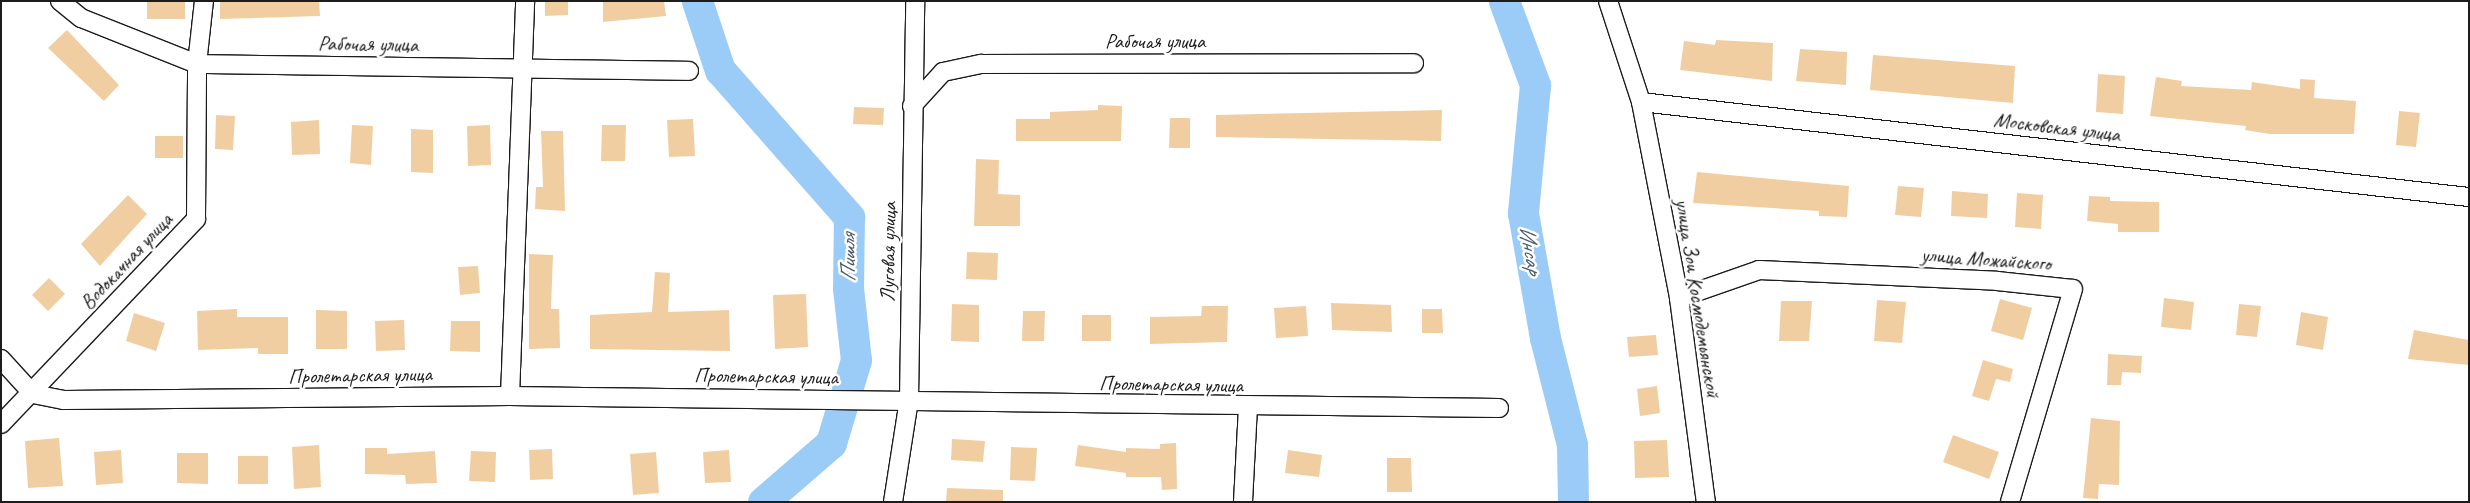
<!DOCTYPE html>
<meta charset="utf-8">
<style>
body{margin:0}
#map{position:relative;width:2470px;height:503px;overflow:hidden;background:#fff;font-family:Caveat,sans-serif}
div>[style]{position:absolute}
.river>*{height:31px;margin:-15.5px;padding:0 15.5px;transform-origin:15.5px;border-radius:15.5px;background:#9bccf7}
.building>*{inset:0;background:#f1cea2}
.roads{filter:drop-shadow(1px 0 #1c1c1c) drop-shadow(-1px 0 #1c1c1c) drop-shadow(0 1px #1c1c1c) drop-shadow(0 -1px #1c1c1c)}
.minor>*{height:18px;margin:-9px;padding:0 9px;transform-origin:9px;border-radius:9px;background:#fff}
span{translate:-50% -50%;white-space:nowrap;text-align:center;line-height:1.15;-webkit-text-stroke:5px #fff;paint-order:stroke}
.street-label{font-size:21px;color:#1c1c1c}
.water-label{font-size:22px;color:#485a69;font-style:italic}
.frame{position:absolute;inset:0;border:2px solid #1c1c1c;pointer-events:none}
</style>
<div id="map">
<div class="river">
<div style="left:697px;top:1px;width:73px;rotate:71.6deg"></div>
<div style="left:720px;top:70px;width:196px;rotate:48.7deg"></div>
<div style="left:849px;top:217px;width:71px;rotate:90.8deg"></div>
<div style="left:848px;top:288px;width:72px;rotate:83.7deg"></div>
<div style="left:856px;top:360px;width:87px;rotate:106.8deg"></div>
<div style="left:831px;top:443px;width:90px;rotate:139.1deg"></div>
<div style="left:1504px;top:1px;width:90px;rotate:69.7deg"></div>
<div style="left:1535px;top:85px;width:129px;rotate:95.4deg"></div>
<div style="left:1523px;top:213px;width:127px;rotate:80deg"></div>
<div style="left:1545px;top:338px;width:110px;rotate:75.8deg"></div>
<div style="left:1572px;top:445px;width:57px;rotate:89deg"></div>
</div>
<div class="building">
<div style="clip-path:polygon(147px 1px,185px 1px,185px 19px,147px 19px)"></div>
<div style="clip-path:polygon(220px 1px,319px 1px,320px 16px,220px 19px)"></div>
<div style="clip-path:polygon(545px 1px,568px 1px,568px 15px,545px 16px)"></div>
<div style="clip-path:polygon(603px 1px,664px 1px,666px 16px,603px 22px)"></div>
<div style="clip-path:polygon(67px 30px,119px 85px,104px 101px,48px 48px)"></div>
<div style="clip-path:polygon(1716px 40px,1773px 43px,1772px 81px,1680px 70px,1684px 41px,1715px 45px)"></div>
<div style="clip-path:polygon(1800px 49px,1847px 52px,1846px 85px,1796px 81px)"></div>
<div style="clip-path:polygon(1873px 55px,2015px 66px,2013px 103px,1870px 90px)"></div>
<div style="clip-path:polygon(2098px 74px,2125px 76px,2123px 114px,2096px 112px)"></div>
<div style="clip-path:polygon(2156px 77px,2182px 81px,2181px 86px,2251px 90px,2252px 82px,2300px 89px,2300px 79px,2315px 80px,2314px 98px,2356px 101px,2354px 134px,2270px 134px,2245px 130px,2246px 126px,2150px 116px)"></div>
<div style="clip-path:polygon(1098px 105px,1122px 106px,1121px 141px,1016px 141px,1016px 119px,1050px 119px,1050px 112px,1098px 110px)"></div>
<div style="clip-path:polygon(854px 107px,884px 108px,883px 125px,853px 124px)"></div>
<div style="clip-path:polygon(1442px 110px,1441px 141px,1216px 137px,1216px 115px)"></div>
<div style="clip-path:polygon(2399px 111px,2420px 113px,2416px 147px,2396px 145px)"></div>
<div style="clip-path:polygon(216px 115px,235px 116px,233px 150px,215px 149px)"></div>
<div style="clip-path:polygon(1170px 118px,1190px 118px,1190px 148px,1169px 148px)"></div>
<div style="clip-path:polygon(693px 119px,695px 156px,669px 157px,667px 120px)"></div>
<div style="clip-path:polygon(319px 120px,320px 154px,292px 155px,291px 122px)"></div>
<div style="clip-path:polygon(352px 125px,373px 126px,371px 165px,350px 163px)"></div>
<div style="clip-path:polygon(490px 125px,491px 165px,468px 166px,467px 126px)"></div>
<div style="clip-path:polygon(602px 125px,626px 125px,625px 161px,601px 161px)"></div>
<div style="clip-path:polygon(411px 129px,433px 130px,433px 173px,411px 172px)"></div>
<div style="clip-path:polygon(541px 131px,563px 131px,565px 211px,535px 209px,536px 187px,543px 187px)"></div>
<div style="clip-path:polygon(155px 136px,183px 136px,183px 158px,155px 158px)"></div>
<div style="clip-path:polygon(976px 159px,999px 160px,998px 194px,1020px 195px,1020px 226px,974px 226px)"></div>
<div style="clip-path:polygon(1697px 172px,1849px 186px,1847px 217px,1819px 216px,1819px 211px,1693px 203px)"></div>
<div style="clip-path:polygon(1898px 186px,1924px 188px,1921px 217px,1895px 215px)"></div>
<div style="clip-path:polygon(1952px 191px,1988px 194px,1987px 218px,1951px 216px)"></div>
<div style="clip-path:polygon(2017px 193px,2043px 195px,2041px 229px,2015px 227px)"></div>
<div style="clip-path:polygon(128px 195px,147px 214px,100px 266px,81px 244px)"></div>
<div style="clip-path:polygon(2089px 196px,2110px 197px,2110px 201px,2159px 202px,2159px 232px,2118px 232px,2118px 224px,2087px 221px)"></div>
<div style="clip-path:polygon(967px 252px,998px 253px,997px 280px,966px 279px)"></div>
<div style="clip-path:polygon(529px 254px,553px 255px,551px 309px,559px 309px,560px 348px,529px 349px)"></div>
<div style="clip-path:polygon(478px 266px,480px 293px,460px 295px,458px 267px)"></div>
<div style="clip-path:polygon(655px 272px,670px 273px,668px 312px,729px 310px,730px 351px,590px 349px,590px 315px,652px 312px)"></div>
<div style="clip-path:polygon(49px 278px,65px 294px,48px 311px,32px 295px)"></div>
<div style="clip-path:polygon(806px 294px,808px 347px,775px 349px,773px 295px)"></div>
<div style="clip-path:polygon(2164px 298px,2194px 302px,2191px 330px,2161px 327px)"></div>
<div style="clip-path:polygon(2000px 299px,2032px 308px,2023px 340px,1991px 331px)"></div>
<div style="clip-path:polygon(1877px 300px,1906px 302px,1902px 343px,1874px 341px)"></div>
<div style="clip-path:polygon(1781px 301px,1812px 301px,1809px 341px,1779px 341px)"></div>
<div style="clip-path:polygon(1331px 303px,1391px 305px,1392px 332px,1332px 330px)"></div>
<div style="clip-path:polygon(952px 304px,979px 305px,979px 342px,951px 341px)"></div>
<div style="clip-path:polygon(2239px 304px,2261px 306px,2257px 337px,2236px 335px)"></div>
<div style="clip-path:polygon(1202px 306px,1228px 306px,1227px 342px,1150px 344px,1150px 317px,1201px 316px)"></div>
<div style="clip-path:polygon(1306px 306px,1308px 336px,1276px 338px,1274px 308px)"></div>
<div style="clip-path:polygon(237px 309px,237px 317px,288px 317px,288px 354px,258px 354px,258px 348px,198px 350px,197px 311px)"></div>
<div style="clip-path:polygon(1422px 309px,1442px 309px,1443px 333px,1422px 333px)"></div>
<div style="clip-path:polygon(316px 310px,347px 311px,347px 349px,316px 349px)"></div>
<div style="clip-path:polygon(1023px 311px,1045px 311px,1044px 341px,1022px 341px)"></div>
<div style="clip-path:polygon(2301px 312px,2328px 317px,2323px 350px,2296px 345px)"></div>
<div style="clip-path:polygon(134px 313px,165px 323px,156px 351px,126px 341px)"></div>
<div style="clip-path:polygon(1082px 315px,1111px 315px,1111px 341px,1082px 341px)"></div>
<div style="clip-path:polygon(404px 320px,405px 350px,376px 351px,375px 321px)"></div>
<div style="clip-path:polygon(451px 321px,480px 321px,480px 352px,450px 351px)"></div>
<div style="clip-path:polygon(2414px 330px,2469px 340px,2469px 365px,2408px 359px)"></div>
<div style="clip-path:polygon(1656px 335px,1658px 355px,1629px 357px,1627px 337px)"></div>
<div style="clip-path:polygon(2108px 354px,2142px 356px,2141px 373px,2122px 372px,2121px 385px,2107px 385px)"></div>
<div style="clip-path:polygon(1983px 360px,2013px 369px,2010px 382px,1996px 379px,1989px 401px,1972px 396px)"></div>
<div style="clip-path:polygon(1657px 386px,1660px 413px,1640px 416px,1637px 389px)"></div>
<div style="clip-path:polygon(2091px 418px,2120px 421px,2119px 485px,2099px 484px,2098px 499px,2083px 498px)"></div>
<div style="clip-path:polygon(1953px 435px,1999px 452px,1989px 479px,1943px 462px)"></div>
<div style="clip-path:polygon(59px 438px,63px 486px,28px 488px,25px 441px)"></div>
<div style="clip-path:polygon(952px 439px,985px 441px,983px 462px,951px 460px)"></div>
<div style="clip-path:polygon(1667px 440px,1669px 477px,1635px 478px,1634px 441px)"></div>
<div style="clip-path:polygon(1176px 443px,1177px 489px,1162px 490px,1161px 477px,1126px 477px,1126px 473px,1075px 466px,1078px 445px,1126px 452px,1126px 448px,1160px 449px,1160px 444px)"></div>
<div style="clip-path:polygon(319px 445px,321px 487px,294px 489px,292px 447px)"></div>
<div style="clip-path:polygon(1011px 447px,1037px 448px,1035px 481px,1010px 480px)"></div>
<div style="clip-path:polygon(365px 448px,387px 448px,387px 454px,435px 451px,437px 483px,406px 484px,405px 475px,365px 474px)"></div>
<div style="clip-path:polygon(552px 449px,553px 479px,530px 480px,529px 450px)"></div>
<div style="clip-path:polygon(121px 450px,123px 483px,96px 485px,94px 452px)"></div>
<div style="clip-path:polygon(729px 450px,731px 482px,705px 483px,703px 452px)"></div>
<div style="clip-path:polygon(1288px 450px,1322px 455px,1319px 477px,1285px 473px)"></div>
<div style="clip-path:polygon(471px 451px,496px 452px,495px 482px,469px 481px)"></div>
<div style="clip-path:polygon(656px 452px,659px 493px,633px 495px,630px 454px)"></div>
<div style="clip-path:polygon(177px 453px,208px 453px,208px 484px,177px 483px)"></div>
<div style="clip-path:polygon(238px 456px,268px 456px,268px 484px,238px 484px)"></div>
<div style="clip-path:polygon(1387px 458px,1411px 458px,1412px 492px,1387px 492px)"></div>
<div style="clip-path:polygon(947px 488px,1003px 490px,1003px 502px,946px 502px)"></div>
</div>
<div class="roads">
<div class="minor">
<div style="left:60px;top:1px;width:27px;rotate:39deg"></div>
<div style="left:81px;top:18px;width:125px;rotate:21.6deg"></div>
<div style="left:197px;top:64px;width:492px;rotate:0.8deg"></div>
<div style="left:1608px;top:1px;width:106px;rotate:71.9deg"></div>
<div style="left:1641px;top:102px;width:200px;rotate:79deg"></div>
<div style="left:1679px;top:298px;width:206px;rotate:82.5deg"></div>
<div style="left:1641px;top:102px;width:833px;rotate:6.55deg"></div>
<div style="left:912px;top:106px;width:46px;rotate:-47.6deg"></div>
<div style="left:943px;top:72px;width:39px;rotate:-12deg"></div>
<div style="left:981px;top:64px;width:433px;rotate:-0.1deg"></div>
<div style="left:1679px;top:298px;width:85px;rotate:-19.3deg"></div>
<div style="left:1759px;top:270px;width:238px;rotate:2.6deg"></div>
<div style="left:1997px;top:281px;width:76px;rotate:6deg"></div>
<div style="left:2073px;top:289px;width:222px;rotate:106.5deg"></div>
<div style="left:1px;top:359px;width:47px;rotate:47.6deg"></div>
<div style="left:33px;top:394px;width:32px;rotate:11deg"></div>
<div style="left:64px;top:400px;width:446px;rotate:-0.5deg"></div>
<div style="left:510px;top:396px;width:989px;rotate:0.7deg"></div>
<div style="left:510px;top:396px;width:395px;rotate:-87.8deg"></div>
<div style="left:1px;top:424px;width:283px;rotate:-46.4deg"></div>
<div style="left:196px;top:219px;width:155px;rotate:-89.6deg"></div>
<div style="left:197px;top:64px;width:63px;rotate:-83.7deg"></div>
<div style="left:893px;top:502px;width:103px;rotate:-81.1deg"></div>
<div style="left:909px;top:400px;width:399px;rotate:-89.1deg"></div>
<div style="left:1243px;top:502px;width:94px;rotate:-87deg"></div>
</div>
</div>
<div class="street-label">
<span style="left:1155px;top:41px">Рабочая улица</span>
<span style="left:368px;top:44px;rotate:1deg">Рабочая улица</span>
<span style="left:2057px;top:127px;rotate:7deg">Московская улица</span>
<span style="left:888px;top:252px;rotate:-89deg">Луговая улица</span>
<span style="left:1986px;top:259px;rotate:4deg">улица Можайского</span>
<span style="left:126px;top:261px;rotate:-47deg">Водокачная улица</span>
<span style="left:1698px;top:298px;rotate:81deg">улица Зои Космодемьянской</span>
<span style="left:360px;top:375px;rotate:-1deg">Пролетарская улица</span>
<span style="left:766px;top:376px;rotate:1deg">Пролетарская улица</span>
<span style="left:1171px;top:384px;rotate:1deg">Пролетарская улица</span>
</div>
<div class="water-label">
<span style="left:1530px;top:250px;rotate:80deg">Инсар</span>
<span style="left:849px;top:258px;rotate:-90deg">Пишля</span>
</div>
<div class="frame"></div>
</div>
